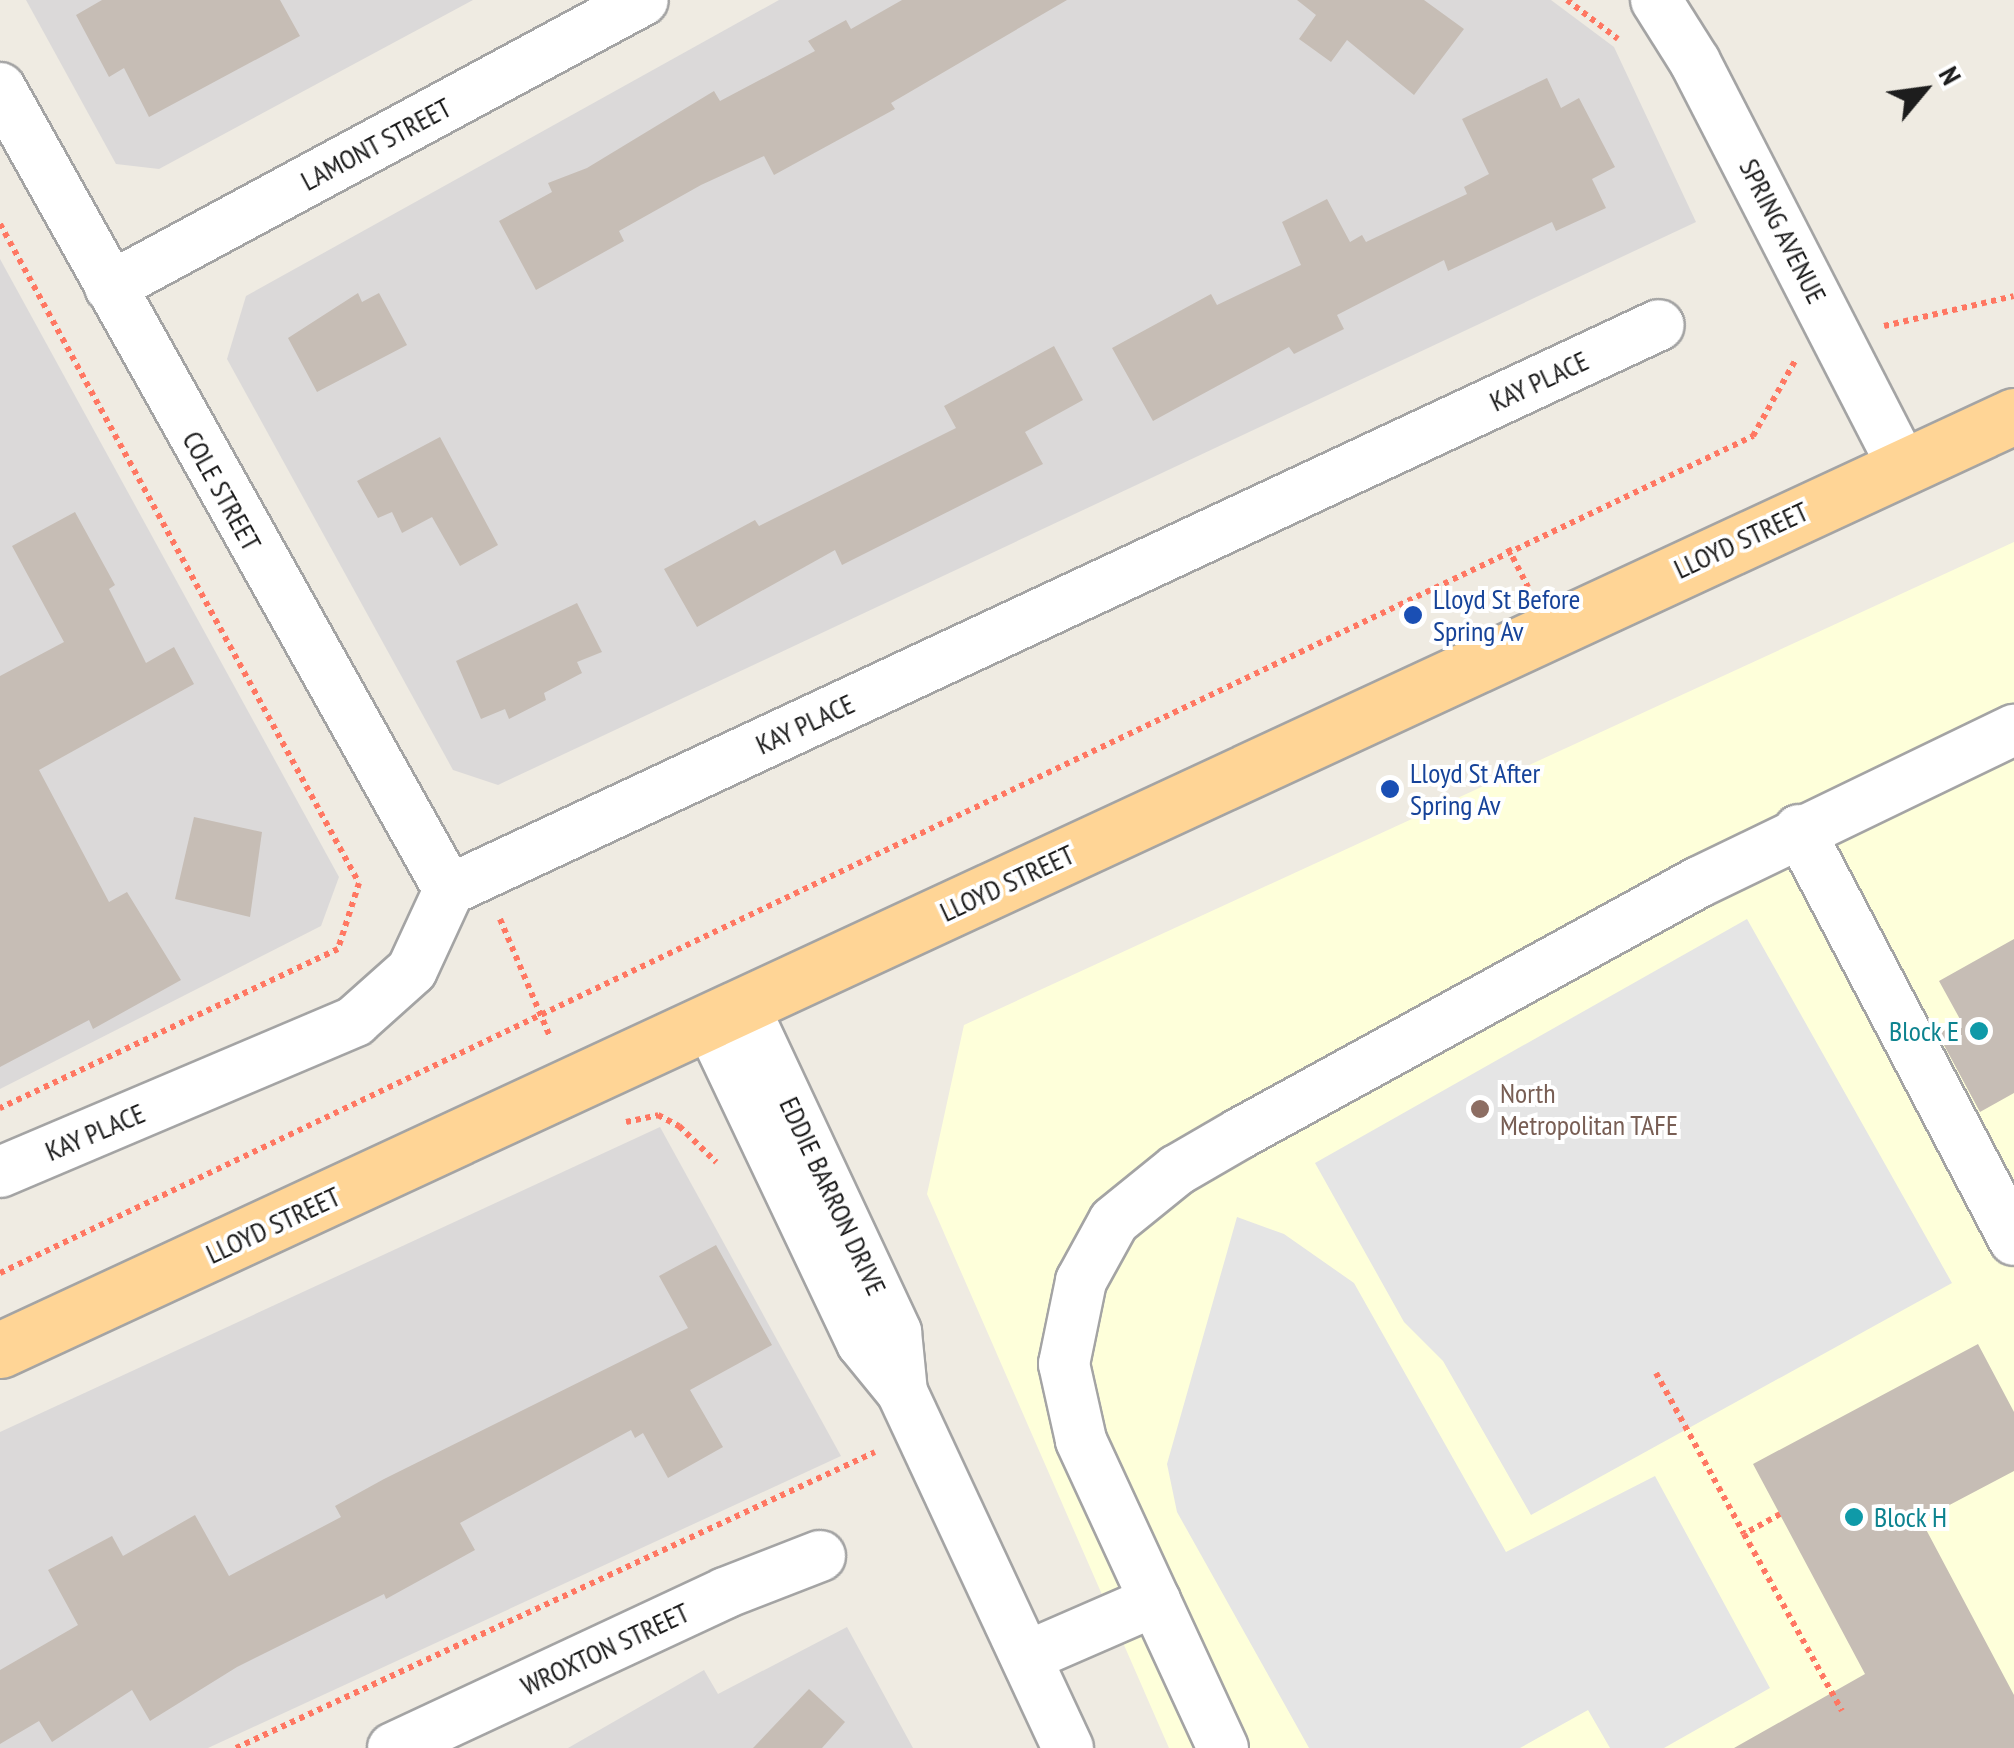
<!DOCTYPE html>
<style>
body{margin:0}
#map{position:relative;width:2014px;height:1748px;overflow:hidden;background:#efebe2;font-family:"PT Sans Narrow",sans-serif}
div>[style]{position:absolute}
.residential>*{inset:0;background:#dbd9d9}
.education>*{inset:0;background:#feffda}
.parking>*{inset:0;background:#e5e5e5}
.building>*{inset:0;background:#c6bdb5}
.path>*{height:6px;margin-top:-3px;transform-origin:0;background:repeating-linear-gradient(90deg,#ff7762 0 5px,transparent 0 10px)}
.roads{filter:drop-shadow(2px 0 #a4a4a4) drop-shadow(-2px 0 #a4a4a4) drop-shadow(0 2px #a4a4a4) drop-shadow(0 -2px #a4a4a4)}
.minor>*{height:50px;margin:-25px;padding:0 25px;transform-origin:25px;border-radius:25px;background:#fff}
.major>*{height:55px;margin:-27.5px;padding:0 27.5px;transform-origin:27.5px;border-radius:27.5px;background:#ffd596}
.dots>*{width:28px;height:28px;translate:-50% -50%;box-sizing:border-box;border:5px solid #fff;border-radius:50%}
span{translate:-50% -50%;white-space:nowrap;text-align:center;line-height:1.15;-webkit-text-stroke:8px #fff;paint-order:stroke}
.street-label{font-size:28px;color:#1d1d1d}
.transit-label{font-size:28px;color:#164399}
.left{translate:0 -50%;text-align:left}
.culture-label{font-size:28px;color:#0d838f}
.right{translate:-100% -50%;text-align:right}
.education-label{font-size:28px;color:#785e54}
.north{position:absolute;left:1874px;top:40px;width:100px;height:100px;-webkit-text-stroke:8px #fff;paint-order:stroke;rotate:61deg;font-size:28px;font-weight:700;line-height:40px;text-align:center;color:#1d1d1d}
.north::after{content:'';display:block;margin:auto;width:35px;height:45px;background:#1d1d1d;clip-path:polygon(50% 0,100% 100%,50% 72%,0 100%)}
</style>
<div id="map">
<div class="residential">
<div style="clip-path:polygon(26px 0,473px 0,159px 169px,116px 164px)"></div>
<div style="clip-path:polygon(779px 0,1551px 0,1614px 47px,1696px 222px,498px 785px,453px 770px,227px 359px,246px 296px)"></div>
<div style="clip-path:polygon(0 259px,339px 877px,321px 926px,0 1089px)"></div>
<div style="clip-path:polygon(660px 1127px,841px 1456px,208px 1748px,0 1748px,0 1432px)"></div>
<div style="clip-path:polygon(847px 1627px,913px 1748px,568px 1748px,704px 1670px,718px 1694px)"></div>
</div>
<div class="education">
<div style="clip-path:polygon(2014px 542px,2014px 1748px,1169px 1748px,927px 1194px,964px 1025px)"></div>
</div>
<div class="parking">
<div style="clip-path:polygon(1747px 919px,1952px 1283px,1531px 1515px,1443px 1361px,1404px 1322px,1315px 1163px)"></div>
<div style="clip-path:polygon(1237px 1217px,1284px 1234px,1354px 1283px,1506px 1552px,1655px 1476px,1770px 1688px,1664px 1748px,1610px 1748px,1588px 1710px,1520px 1748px,1309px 1748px,1177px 1512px,1167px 1464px)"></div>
</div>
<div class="building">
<div style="clip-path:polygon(102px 0,280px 0,300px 36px,149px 117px,124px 68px,109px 77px,76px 15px)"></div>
<div style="clip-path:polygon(902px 0,1067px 0,891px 103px,895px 109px,774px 175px,764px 156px,701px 185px,619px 231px,624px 241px,536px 290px,499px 221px,552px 192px,548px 183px,587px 168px,714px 91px,720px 101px,815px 51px,808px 41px,846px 20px,851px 29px)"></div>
<div style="clip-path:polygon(1297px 0,1424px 0,1464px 29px,1414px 95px,1347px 40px,1331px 62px,1299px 39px,1316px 15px)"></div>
<div style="clip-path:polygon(1547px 78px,1561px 108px,1579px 98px,1615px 167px,1592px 179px,1606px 208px,1556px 231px,1552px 222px,1448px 271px,1444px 260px,1337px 315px,1344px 329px,1294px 354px,1289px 347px,1153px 421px,1112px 348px,1211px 294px,1217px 305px,1301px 265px,1282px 222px,1327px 199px,1350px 242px,1362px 235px,1366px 242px,1467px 194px,1464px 187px,1489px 174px,1462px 119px)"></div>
<div style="clip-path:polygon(358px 293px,362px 302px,379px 293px,407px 345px,317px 392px,288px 338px)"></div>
<div style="clip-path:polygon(1054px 346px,1083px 400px,1025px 432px,1043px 464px,842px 565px,835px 550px,697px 627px,664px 569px,755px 520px,759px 526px,956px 428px,944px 406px)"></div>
<div style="clip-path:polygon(440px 437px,498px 545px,460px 566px,432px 517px,402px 533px,392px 512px,378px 518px,357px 481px)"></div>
<div style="clip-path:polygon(75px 512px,115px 585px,109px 589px,146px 663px,174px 647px,194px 684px,39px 770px,109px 902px,127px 892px,181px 980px,93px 1029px,89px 1020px,0 1067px,0 676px,64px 642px,12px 546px)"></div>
<div style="clip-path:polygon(577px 603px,602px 652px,577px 662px,582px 673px,544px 693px,546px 700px,509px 719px,505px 709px,481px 719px,456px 661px)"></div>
<div style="clip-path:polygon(194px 817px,262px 832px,250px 917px,175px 899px)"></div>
<div style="clip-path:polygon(2014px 939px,2014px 1093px,1980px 1112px,1938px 1034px,1961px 1021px,1939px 981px)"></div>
<div style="clip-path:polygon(716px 1245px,772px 1345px,690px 1390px,723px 1447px,668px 1478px,643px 1433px,635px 1438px,631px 1430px,460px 1523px,475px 1550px,386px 1599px,384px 1594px,237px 1667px,150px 1721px,132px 1690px,52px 1742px,39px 1721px,0 1744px,0 1670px,78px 1625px,48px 1570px,112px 1536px,123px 1556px,195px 1515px,229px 1576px,341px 1517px,335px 1506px,384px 1479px,688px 1328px,659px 1276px)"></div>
<div style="clip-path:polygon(1978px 1344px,2014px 1412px,2014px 1471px,1921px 1520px,2014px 1695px,2014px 1748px,1734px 1748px,1865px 1674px,1753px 1464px)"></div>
<div style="clip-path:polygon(809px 1689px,845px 1722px,822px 1748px,753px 1748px)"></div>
</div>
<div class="path">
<div style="left:1567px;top:0;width:64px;rotate:37.4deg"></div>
<div style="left:0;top:224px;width:750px;rotate:61.42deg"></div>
<div style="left:359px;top:883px;width:69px;rotate:107.7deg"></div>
<div style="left:338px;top:949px;width:374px;rotate:154.8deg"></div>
<div style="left:1884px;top:326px;width:133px;rotate:-13deg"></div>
<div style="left:1508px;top:548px;width:44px;rotate:62.9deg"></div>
<div style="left:500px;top:919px;width:128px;rotate:67deg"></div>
<div style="left:626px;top:1122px;width:33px;rotate:-12deg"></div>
<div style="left:658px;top:1115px;width:24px;rotate:28deg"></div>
<div style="left:679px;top:1126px;width:52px;rotate:44.2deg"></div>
<div style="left:0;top:1273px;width:1943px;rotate:-25.52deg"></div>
<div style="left:1753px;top:436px;width:86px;rotate:-60.8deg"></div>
<div style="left:1656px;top:1373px;width:183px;rotate:61.3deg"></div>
<div style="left:1780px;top:1514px;width:41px;rotate:150.9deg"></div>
<div style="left:1744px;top:1534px;width:202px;rotate:61deg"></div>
<div style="left:236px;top:1748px;width:704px;rotate:-24.85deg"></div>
</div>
<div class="roads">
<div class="minor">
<div style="left:1656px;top:0;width:73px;rotate:57.8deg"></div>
<div style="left:1695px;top:62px;width:453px;rotate:62.8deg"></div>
<div style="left:0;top:88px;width:919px;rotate:60.76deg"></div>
<div style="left:110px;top:287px;width:605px;rotate:-28.3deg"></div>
<div style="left:1799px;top:830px;width:463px;rotate:62.3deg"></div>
<div style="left:744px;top:1007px;width:359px;rotate:64.9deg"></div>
<div style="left:896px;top:1332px;width:60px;rotate:84.3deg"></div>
<div style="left:710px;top:1023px;width:354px;rotate:64.6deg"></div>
<div style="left:862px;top:1343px;width:63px;rotate:50.8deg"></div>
<div style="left:902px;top:1392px;width:393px;rotate:65deg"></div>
<div style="left:0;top:1172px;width:386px;rotate:-23deg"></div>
<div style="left:355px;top:1021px;width:76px;rotate:-41.8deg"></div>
<div style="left:412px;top:970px;width:88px;rotate:-65.2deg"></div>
<div style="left:449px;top:890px;width:1335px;rotate:-25.03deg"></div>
<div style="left:1026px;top:1657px;width:141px;rotate:-23.5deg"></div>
<div style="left:393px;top:1748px;width:366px;rotate:-25deg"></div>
<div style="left:725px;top:1593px;width:102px;rotate:-21.3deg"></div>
<div style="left:1223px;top:1748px;width:339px;rotate:-114.8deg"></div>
<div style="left:1081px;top:1440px;width:78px;rotate:-102.6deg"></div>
<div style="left:1064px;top:1364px;width:85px;rotate:-78.4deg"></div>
<div style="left:1081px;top:1281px;width:68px;rotate:-61.2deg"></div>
<div style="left:1114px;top:1221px;width:81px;rotate:-39deg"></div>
<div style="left:1177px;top:1170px;width:72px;rotate:-30.1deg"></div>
<div style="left:1239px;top:1134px;width:525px;rotate:-28.72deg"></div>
<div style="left:1699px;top:882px;width:350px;rotate:-25.8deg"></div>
</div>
<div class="major">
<div style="left:0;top:1350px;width:2220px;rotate:-24.88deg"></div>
</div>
</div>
<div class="dots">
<div style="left:1413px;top:615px;background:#1a4fb4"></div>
<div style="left:1390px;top:789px;background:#1a4fb4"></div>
<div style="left:1979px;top:1031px;background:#0f9aa8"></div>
<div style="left:1480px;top:1109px;background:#8d6e63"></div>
<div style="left:1854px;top:1517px;background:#0f9aa8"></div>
</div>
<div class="street-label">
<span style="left:376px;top:144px;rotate:-28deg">LAMONT STREET</span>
<span style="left:1783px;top:231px;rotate:63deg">SPRING AVENUE</span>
<span style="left:1539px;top:381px;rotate:-25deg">KAY PLACE</span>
<span style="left:222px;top:491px;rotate:61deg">COLE STREET</span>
<span style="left:1741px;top:540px;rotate:-25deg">LLOYD STREET</span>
<span style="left:805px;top:724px;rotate:-25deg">KAY PLACE</span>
<span style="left:1007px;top:883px;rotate:-25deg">LLOYD STREET</span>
<span style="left:95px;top:1132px;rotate:-23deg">KAY PLACE</span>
<span style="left:833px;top:1196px;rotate:65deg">EDDIE BARRON DRIVE</span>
<span style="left:273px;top:1225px;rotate:-25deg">LLOYD STREET</span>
<span style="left:605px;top:1649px;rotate:-25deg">WROXTON STREET</span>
</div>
<div class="transit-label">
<span class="left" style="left:1433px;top:615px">Lloyd St Before<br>Spring Av</span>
<span class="left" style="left:1410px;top:789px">Lloyd St After<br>Spring Av</span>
</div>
<div class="culture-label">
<span class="right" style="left:1959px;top:1031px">Block E</span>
<span class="left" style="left:1874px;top:1517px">Block H</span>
</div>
<div class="education-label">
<span class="left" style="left:1500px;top:1109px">North<br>Metropolitan TAFE</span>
</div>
<div class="north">N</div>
</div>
